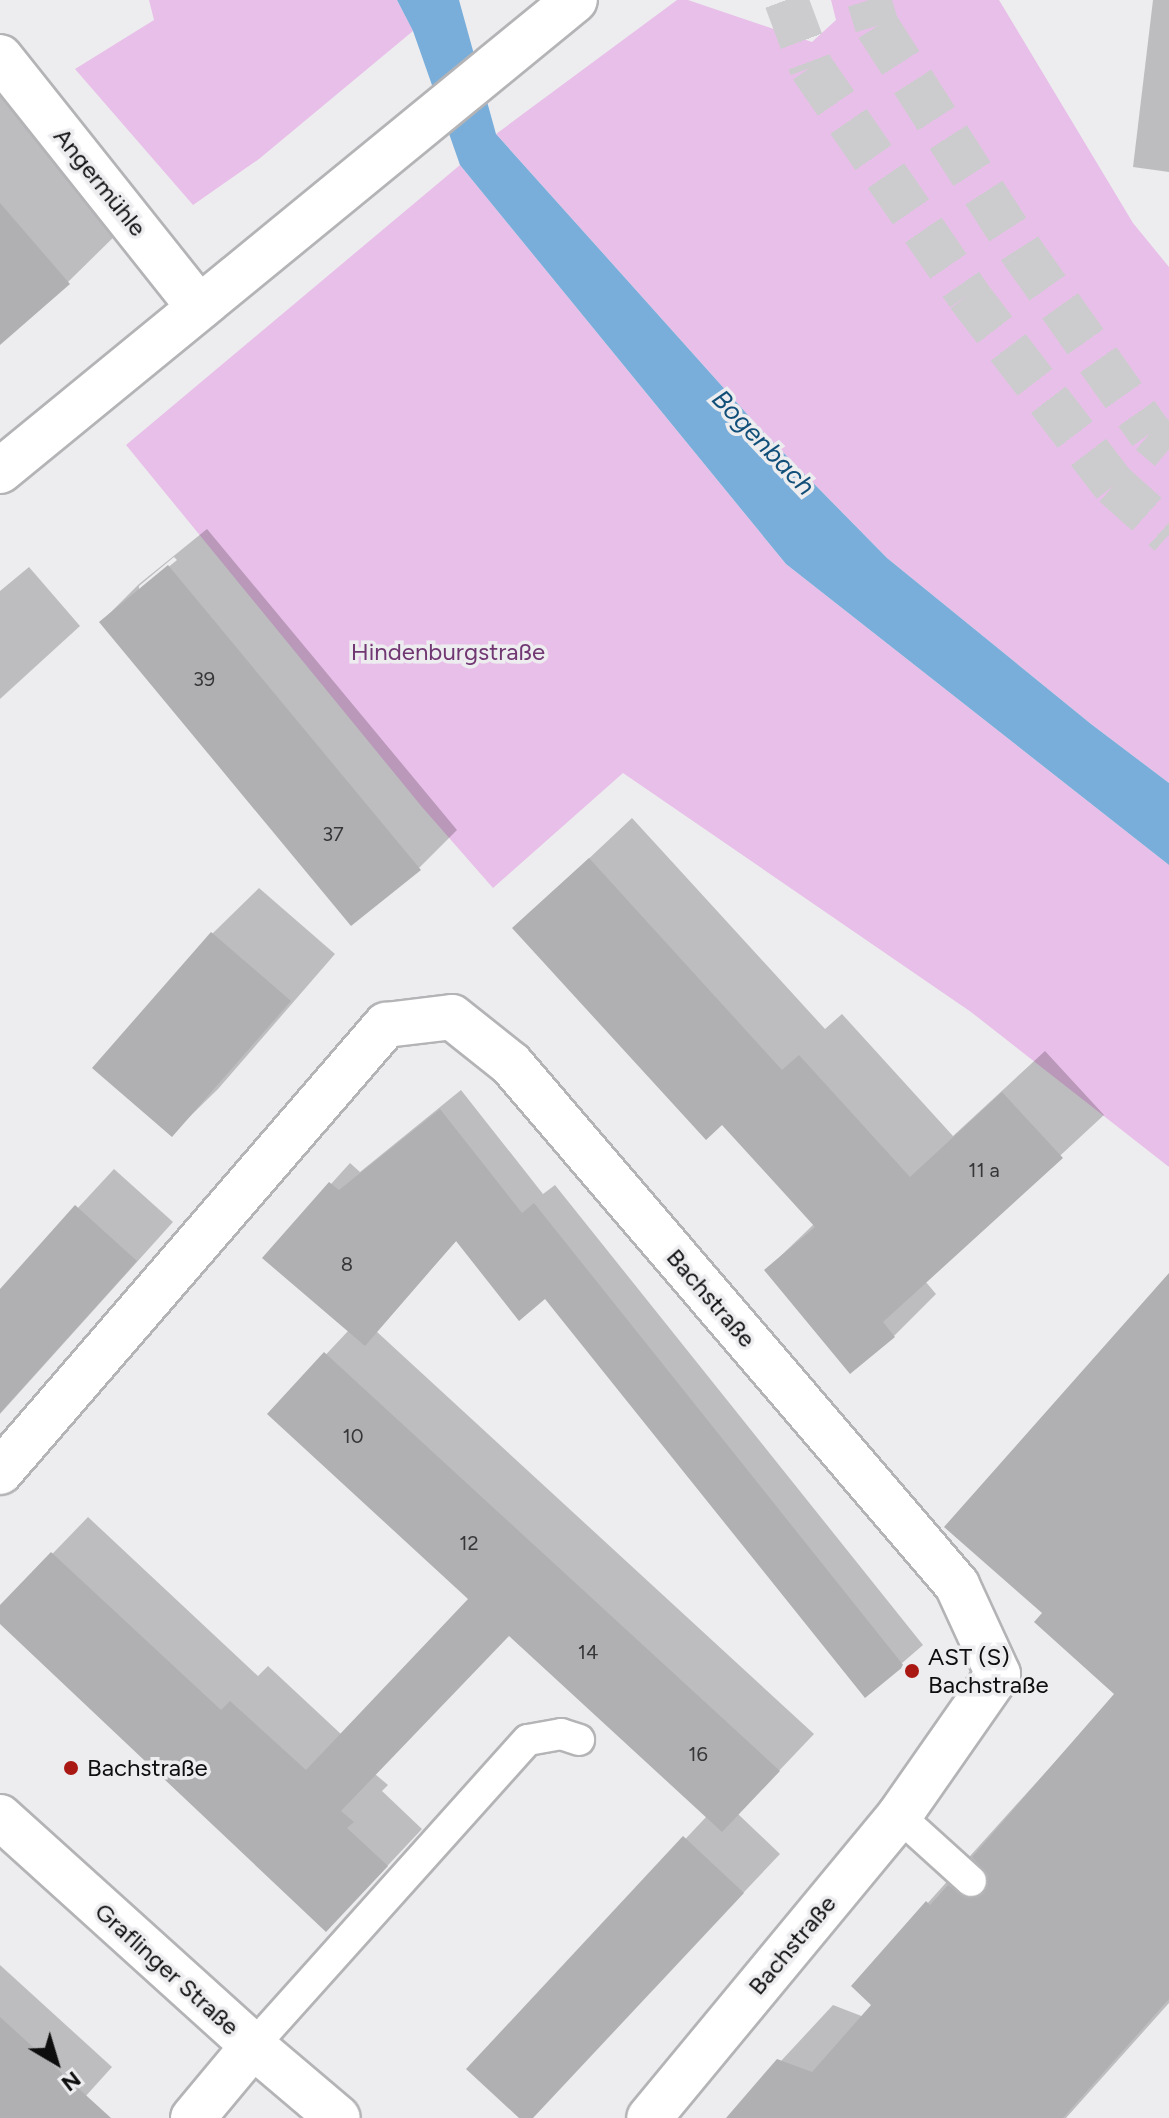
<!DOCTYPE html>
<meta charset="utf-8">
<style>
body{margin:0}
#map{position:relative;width:1169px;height:2118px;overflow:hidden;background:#ededf0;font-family:Figtree,sans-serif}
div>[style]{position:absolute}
.green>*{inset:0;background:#e8bfe8}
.water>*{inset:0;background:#79aeda}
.shadow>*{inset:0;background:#0003}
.building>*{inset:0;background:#b0afb2}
.trunk-tunnel>*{height:44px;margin-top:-22px;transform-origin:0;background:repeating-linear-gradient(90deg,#ccccce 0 44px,transparent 0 66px)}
.roads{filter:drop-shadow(2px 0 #b4b4b7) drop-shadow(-2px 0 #b4b4b7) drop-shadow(0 2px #b4b4b7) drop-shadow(0 -2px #b4b4b7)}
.service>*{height:30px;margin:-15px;padding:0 15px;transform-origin:15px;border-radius:15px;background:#fff}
.minor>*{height:44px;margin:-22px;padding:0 22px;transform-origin:22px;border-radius:22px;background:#fff}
.tertiary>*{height:44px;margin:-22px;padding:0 22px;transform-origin:22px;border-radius:22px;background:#fff}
.dots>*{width:22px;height:22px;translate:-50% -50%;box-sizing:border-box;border:4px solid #ededf0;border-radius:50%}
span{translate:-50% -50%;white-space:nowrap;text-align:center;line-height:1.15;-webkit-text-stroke:7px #ededf0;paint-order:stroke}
.number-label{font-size:20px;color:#363638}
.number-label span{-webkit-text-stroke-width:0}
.street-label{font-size:24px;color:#0e0e0f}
.park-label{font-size:24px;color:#713772}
.poi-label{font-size:24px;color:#0e0e0f}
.left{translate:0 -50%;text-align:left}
.water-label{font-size:26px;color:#114f79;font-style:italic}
.north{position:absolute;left:16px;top:2022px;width:80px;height:80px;-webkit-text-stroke:6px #ededf0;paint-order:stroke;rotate:142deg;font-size:22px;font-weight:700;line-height:32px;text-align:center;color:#0e0e0f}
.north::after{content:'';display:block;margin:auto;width:28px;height:36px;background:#0e0e0f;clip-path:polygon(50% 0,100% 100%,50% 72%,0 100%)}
</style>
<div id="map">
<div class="green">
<div style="clip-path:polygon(149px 0,397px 0,413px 31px,259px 159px,193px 205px,75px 69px,154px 20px)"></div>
<div style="clip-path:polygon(677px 0,688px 0,812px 42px,836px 20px,831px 0,999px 0,1133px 223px,1169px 267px,1169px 783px,1091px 724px,887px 558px,765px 434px,496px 134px)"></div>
<div style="clip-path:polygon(460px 165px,786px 564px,1169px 865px,1169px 1167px,971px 1012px,623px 773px,493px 888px,422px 807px,126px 445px)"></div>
</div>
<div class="water">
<div style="clip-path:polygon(397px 0,459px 0,496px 134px,765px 434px,887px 558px,1091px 724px,1169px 783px,1169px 865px,786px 564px,460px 165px,413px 31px)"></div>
</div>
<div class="shadow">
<div style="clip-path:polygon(1153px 0,1169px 0,1169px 172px,1133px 167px)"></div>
<div style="clip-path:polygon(0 84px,123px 228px,68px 282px,0 342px)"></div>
<div style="clip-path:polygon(evenodd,207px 529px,457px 830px,419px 868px,101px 622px,139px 584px,207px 529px,174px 557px,177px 560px,139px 591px,139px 586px,174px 557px)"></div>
<div style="clip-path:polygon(29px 567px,80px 626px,0 699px,0 591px)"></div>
<div style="clip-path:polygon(632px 818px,825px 1029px,842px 1014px,953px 1136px,1045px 1051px,1104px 1115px,925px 1281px,936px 1294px,894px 1336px,766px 1270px,814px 1224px,722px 1122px,515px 928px)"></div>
<div style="clip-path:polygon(259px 888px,335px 954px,218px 1089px,172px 1134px,95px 1068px,213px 933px)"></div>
<div style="clip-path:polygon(461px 1090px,543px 1194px,555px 1185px,923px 1645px,865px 1695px,546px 1297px,457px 1240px,376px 1331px,814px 1734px,738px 1814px,780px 1854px,530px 2118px,522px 2118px,469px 2069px,707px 1816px,509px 1634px,375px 1774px,388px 1785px,382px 1791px,422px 1829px,362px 1893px,0 1621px,0 1608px,88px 1517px,258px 1676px,268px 1666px,342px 1735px,470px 1599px,270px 1414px,349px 1330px,265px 1257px,350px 1163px,360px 1172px)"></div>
<div style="clip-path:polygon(114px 1169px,173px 1222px,0 1414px,0 1292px)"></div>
<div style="clip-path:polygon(1169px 1276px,1169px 2003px,1066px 2118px,728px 2118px,833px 2005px,864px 2017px,874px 2005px,853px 1986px,1117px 1693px,1044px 1613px)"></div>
<div style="clip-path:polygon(0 1965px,112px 2067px,66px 2118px,0 2118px)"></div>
</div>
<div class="building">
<div style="clip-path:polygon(0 203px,70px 284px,0 345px)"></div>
<div style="clip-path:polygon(168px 565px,421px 870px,351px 926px,99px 622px)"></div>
<div style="clip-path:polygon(589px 858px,782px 1070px,799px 1055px,910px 1177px,1002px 1092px,1063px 1158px,883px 1322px,895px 1337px,850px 1374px,764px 1270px,815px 1227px,722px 1125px,706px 1140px,512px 928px)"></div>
<div style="clip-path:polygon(211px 932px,291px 1001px,172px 1137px,92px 1068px)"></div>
<div style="clip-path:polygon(440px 1109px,522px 1213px,534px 1203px,904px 1666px,865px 1698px,545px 1299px,519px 1321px,456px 1241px,365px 1346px,262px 1258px,329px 1182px,339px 1190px)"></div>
<div style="clip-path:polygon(75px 1205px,137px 1261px,0 1413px,0 1289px)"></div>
<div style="clip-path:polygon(1169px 1273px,1169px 1999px,1063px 2118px,726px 2118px,777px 2059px,812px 2072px,871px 2005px,851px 1986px,926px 1901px,930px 1905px,948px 1885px,966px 1898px,984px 1894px,988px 1875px,972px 1857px,1114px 1694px,1034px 1622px,1042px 1613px,944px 1527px)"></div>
<div style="clip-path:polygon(324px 1352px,780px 1771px,722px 1832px,509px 1636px,341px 1811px,354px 1822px,347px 1828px,388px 1866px,326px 1932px,0 1624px,0 1605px,51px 1552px,221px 1710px,230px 1701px,306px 1770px,468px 1599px,267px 1414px)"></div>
<div style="clip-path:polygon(683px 1836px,744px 1893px,533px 2118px,519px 2118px,466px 2069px)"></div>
<div style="clip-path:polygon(0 2017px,111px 2118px,0 2118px)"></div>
</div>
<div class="trunk-tunnel">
<div style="left:786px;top:0;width:72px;rotate:69.5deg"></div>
<div style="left:811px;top:67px;width:277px;rotate:55.4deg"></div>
<div style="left:968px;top:295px;width:240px;rotate:52.5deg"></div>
<div style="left:1114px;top:485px;width:74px;rotate:41.7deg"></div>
<div style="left:869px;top:0;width:27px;rotate:73deg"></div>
<div style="left:877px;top:26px;width:269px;rotate:57.3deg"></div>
<div style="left:1022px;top:252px;width:222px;rotate:54.7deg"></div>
<div style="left:1150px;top:433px;width:25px;rotate:40deg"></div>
</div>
<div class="roads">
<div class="service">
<div style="left:899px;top:1816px;width:97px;rotate:42.1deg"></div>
<div style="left:253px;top:2046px;width:411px;rotate:-48.1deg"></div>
<div style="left:528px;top:1740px;width:34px;rotate:-10deg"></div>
<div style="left:561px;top:1734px;width:19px;rotate:18deg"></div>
</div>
<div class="minor">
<div style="left:0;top:57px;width:320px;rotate:51.5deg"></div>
<div style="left:0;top:1472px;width:591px;rotate:-49.19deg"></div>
<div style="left:386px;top:1025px;width:66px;rotate:-6.9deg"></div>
<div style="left:452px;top:1017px;width:75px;rotate:38.5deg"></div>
<div style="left:511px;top:1064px;width:686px;rotate:49.43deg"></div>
<div style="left:957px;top:1585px;width:98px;rotate:65.3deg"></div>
<div style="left:998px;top:1674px;width:173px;rotate:124.9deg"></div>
<div style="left:899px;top:1816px;width:392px;rotate:129.6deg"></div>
<div style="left:193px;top:2118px;width:94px;rotate:-50.2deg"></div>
</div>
<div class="tertiary">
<div style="left:0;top:471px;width:743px;rotate:-39.32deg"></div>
<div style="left:0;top:1817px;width:341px;rotate:42.1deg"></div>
<div style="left:253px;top:2046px;width:111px;rotate:40.3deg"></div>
</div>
</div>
<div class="dots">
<div style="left:912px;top:1671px;background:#aa1814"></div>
<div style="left:71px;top:1768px;background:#aa1814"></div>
</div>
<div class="number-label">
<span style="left:204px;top:679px">39</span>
<span style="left:333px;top:834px">37</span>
<span style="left:984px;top:1170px">11 a</span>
<span style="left:347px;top:1264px">8</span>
<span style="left:353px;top:1436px">10</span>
<span style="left:469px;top:1543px">12</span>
<span style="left:588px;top:1652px">14</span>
<span style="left:698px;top:1754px">16</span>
</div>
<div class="street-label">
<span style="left:100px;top:182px;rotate:51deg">Angermühle</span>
<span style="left:711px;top:1298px;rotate:49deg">Bachstraße</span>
<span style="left:792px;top:1945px;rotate:-50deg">Bachstraße</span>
<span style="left:167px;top:1969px;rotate:42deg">Graflinger Straße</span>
</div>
<div class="park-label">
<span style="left:448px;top:652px">Hindenburgstraße</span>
</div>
<div class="poi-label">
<span class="left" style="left:928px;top:1671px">AST (S)<br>Bachstraße</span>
<span class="left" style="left:87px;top:1768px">Bachstraße</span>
</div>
<div class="water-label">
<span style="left:763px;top:443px;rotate:46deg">Bogenbach</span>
</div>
<div class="north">N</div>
</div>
